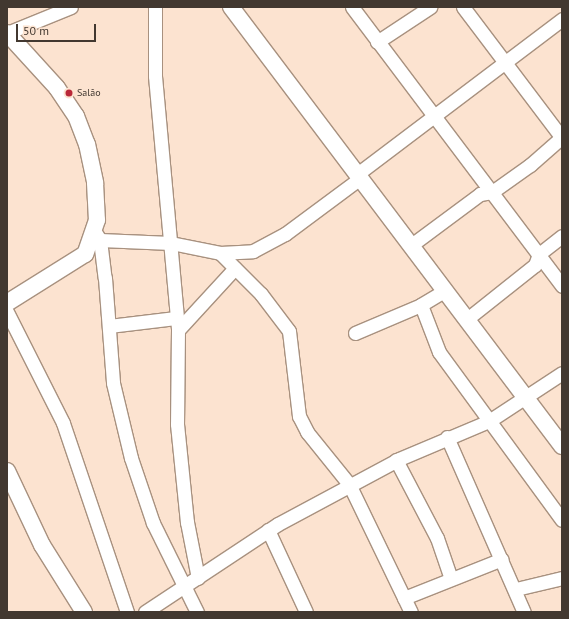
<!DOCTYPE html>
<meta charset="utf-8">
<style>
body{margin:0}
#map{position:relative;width:569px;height:619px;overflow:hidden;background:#fce3d0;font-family:"PT Sans",sans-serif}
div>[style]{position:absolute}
.roads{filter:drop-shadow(1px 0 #a8917f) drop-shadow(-1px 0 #a8917f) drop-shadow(0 1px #a8917f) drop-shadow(0 -1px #a8917f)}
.minor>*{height:13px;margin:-6.5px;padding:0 6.5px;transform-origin:6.5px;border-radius:6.5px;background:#fff}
.tertiary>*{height:16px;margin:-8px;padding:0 8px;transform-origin:8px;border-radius:8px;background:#fff}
.dots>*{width:11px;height:11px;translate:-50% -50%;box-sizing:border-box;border:2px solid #fce3d0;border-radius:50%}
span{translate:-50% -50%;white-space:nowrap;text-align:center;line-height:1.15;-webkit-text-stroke:4px #fce3d0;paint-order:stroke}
.poi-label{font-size:10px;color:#423830}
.left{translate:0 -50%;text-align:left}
.frame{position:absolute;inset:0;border:8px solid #423830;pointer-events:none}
.scale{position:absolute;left:16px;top:24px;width:80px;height:18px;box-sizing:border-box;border:2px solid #423830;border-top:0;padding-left:5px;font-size:12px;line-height:14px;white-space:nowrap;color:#423830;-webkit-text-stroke:3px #fce3d0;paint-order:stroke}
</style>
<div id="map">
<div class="roads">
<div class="minor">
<div style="left:155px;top:7px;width:69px;rotate:90deg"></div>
<div style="left:155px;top:76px;width:255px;rotate:84.8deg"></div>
<div style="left:178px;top:330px;width:94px;rotate:90.6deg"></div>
<div style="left:177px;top:424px;width:99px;rotate:84.2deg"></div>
<div style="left:187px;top:522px;width:57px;rotate:78.9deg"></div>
<div style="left:352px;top:7px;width:349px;rotate:53deg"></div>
<div style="left:463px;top:7px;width:164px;rotate:52.9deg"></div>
<div style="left:7px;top:33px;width:69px;rotate:-22.1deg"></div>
<div style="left:377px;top:42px;width:64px;rotate:-33.4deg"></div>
<div style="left:356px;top:175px;width:258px;rotate:-37.1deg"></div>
<div style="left:95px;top:232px;width:9px;rotate:58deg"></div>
<div style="left:100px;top:240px;width:38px;rotate:83deg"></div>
<div style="left:105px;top:278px;width:105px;rotate:85.6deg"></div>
<div style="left:113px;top:383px;width:77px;rotate:76.5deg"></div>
<div style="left:131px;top:458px;width:69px;rotate:71.3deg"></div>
<div style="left:153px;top:523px;width:99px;rotate:63.7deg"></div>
<div style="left:100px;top:240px;width:71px;rotate:2.4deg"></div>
<div style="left:171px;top:243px;width:50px;rotate:11.5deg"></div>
<div style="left:220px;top:253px;width:33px;rotate:-3deg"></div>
<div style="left:253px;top:251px;width:36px;rotate:-28deg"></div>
<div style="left:285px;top:234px;width:92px;rotate:-36.6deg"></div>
<div style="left:410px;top:246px;width:87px;rotate:-36.6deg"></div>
<div style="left:480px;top:194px;width:12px;rotate:-9deg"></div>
<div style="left:492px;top:192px;width:47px;rotate:-35.4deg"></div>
<div style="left:530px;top:165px;width:43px;rotate:-41.2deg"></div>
<div style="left:220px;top:253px;width:58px;rotate:45deg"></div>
<div style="left:261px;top:294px;width:46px;rotate:52.9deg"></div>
<div style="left:289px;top:331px;width:86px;rotate:83.3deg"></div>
<div style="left:299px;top:416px;width:18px;rotate:63deg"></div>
<div style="left:307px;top:432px;width:67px;rotate:51.1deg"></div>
<div style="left:349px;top:484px;width:142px;rotate:64.2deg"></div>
<div style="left:444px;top:291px;width:27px;rotate:149deg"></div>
<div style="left:421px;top:305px;width:50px;rotate:69deg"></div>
<div style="left:439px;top:352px;width:208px;rotate:53.8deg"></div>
<div style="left:7px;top:312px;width:124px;rotate:63.2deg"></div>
<div style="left:63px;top:423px;width:200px;rotate:71.3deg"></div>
<div style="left:467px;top:319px;width:87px;rotate:-38.5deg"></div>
<div style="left:535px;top:265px;width:12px;rotate:-70deg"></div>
<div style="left:539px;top:254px;width:29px;rotate:-38deg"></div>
<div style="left:109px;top:326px;width:67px;rotate:-6.8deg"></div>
<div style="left:178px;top:330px;width:84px;rotate:-47.4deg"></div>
<div style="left:355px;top:333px;width:72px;rotate:-23deg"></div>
<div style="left:447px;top:437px;width:191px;rotate:66.3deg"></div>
<div style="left:396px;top:460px;width:88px;rotate:62.3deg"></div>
<div style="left:437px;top:538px;width:43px;rotate:71.1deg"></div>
<div style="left:268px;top:530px;width:90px;rotate:65.1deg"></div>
<div style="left:516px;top:589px;width:47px;rotate:-13.4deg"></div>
<div style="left:404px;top:598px;width:105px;rotate:-21.7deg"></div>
<div style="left:145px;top:612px;width:159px;rotate:-33.5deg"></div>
<div style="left:278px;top:524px;width:137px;rotate:-28.2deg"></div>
<div style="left:399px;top:459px;width:98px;rotate:-22.9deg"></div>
<div style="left:489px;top:421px;width:87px;rotate:-33.3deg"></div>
</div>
<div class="tertiary">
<div style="left:231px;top:7px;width:550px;rotate:52.98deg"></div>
<div style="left:7px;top:33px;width:74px;rotate:47.7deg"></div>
<div style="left:57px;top:88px;width:34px;rotate:56deg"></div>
<div style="left:76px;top:116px;width:30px;rotate:69deg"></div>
<div style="left:87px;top:144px;width:40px;rotate:78deg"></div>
<div style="left:95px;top:183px;width:37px;rotate:87deg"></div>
<div style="left:97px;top:220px;width:36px;rotate:109deg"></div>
<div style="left:85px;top:254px;width:92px;rotate:147.9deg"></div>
<div style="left:7px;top:471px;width:82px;rotate:64.7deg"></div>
<div style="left:42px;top:545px;width:79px;rotate:57.9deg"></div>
</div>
</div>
<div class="dots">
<div style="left:69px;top:93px;background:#b92838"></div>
</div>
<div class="poi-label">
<span class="left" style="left:77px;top:93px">Salão</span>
</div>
<div class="frame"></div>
<div class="scale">50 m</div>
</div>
